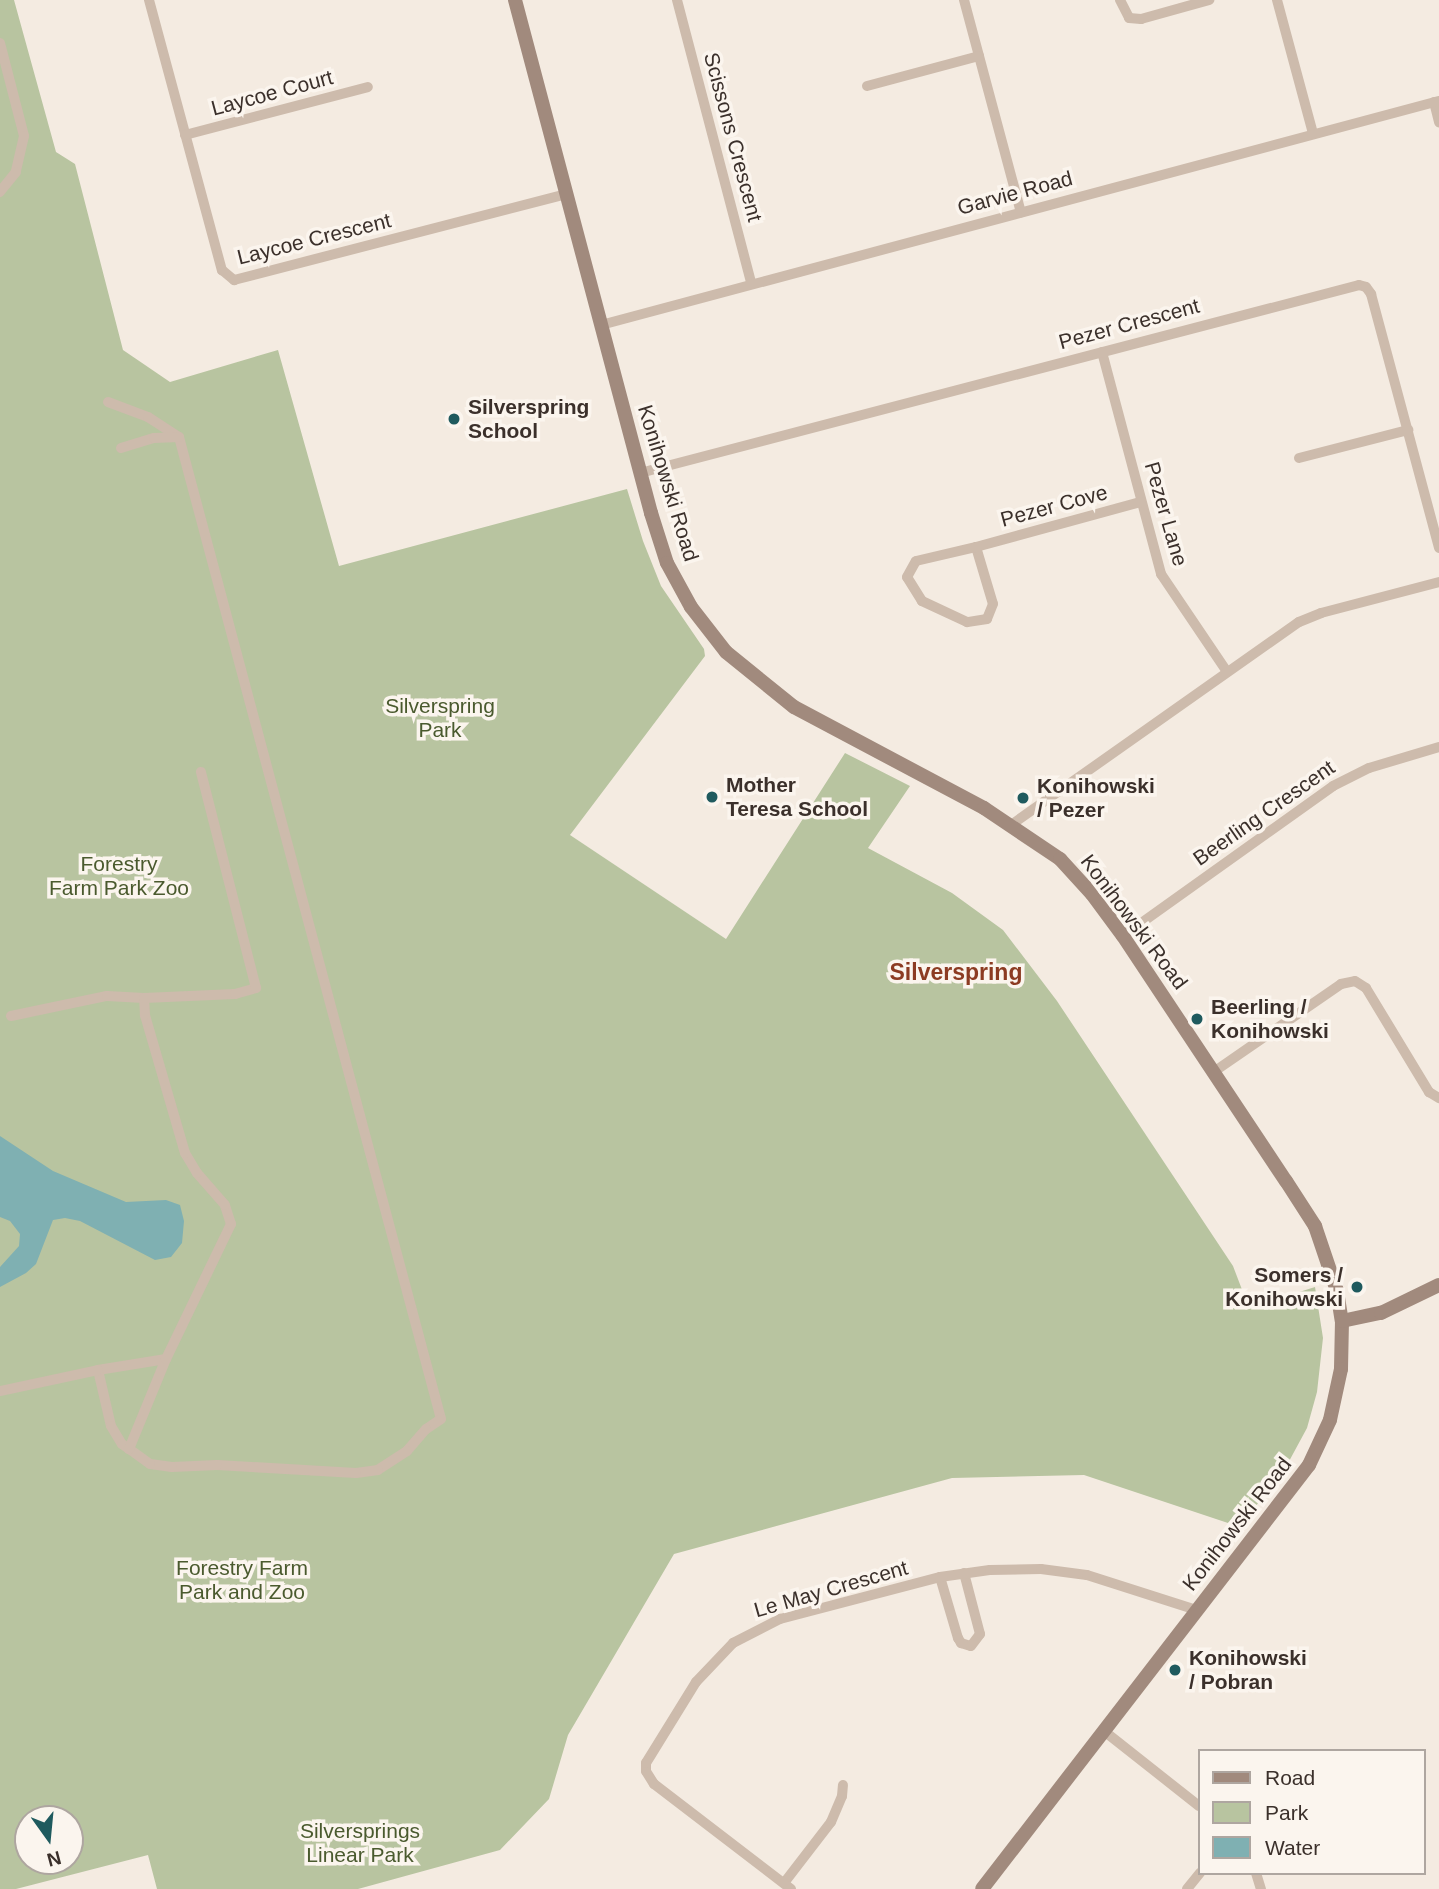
<!DOCTYPE html>
<style>
body{margin:0}
#map{position:relative;width:1439px;height:1889px;overflow:hidden;background:#f4ebe1;font-family:Arial,sans-serif}
div>[style]{position:absolute}
.green>*{inset:0;background:#b8c4a0}
.water>*{inset:0;background:#7fb0b2}
.street>*{height:10px;margin:-5px;padding:0 5px;transform-origin:5px;border-radius:5px;background:#cdbbac}
.secondary>*{height:14px;margin:-7px;padding:0 7px;transform-origin:7px;border-radius:7px;background:#a18a7d}
.dots>*{width:19px;height:19px;translate:-50% -50%;box-sizing:border-box;border:4px solid #fbf5ee;border-radius:50%}
span{translate:-50% -50%;white-space:nowrap;text-align:center;line-height:1.15;-webkit-text-stroke:7px #fbf5ee;paint-order:stroke}
.street-label{font-size:21px;color:#3b302b}
.poi-label{font-size:21px;color:#3b302b;font-weight:700}
.left{translate:0 -50%;text-align:left}
.right{translate:-100% -50%;text-align:right}
.park-label{font-size:21px;color:#4a5a2e}
.neighbourhood-label{font-size:23px;color:#8c3b22;font-weight:700}
.legend{position:absolute;left:1198px;top:1749px;width:228px;height:126px;box-sizing:border-box;background:#fbf5ee;border:2px solid #aea6a0;margin:0;padding:9px 12px;list-style:none;font-size:21px;color:#3b302b}
.legend li{display:flex;align-items:center;gap:14px;height:35px}
.legend b{width:35px;border:2px solid #aea6a0}
.north{position:absolute;left:14px;top:1805px;width:70px;height:70px;box-sizing:border-box;background:#fbf5ee;border:2px solid #aea6a0;border-radius:50%;rotate:165deg;font-size:19px;font-weight:700;line-height:28px;text-align:center;color:#3b302b}
.north::after{content:'';display:block;margin:auto;width:24px;height:32px;background:#1f5a5e;clip-path:polygon(50% 0,100% 100%,50% 72%,0 100%)}
</style>
<div id="map">
<div class="green">
<div style="clip-path:polygon(evenodd,0 0,14px 0,56px 152px,75px 164px,123px 350px,170px 382px,278px 350px,339px 566px,627px 489px,643px 541px,661px 586px,704px 649px,705px 656px,570px 835px,726px 939px,845px 753px,910px 786px,868px 848px,952px 893px,1003px 930px,1057px 1001px,1233px 1266px,1249px 1308px,1315px 1287px,1323px 1338px,1317px 1392px,1307px 1428px,1287px 1465px,1240px 1527px,1084px 1475px,952px 1478px,674px 1554px,568px 1735px,549px 1799px,500px 1850px,358px 1889px,157px 1889px,148px 1855px,16px 1889px,0 1889px,0 0,28px 1819px,70px 1819px,70px 1861px,28px 1861px,28px 1819px)"></div>
</div>
<div class="water">
<div style="clip-path:polygon(0 1136px,53px 1171px,126px 1202px,166px 1200px,180px 1205px,184px 1221px,182px 1243px,171px 1257px,155px 1260px,80px 1221px,65px 1218px,53px 1220px,36px 1264px,26px 1273px,0 1287px,0 1267px,19px 1246px,20px 1234px,10px 1221px,0 1217px)"></div>
</div>
<div class="street">
<div style="left:149px;top:0;width:280px;rotate:74.9deg"></div>
<div style="left:222px;top:270px;width:16px;rotate:40deg"></div>
<div style="left:234px;top:280px;width:343px;rotate:-14.5deg"></div>
<div style="left:677px;top:0;width:293px;rotate:75.3deg"></div>
<div style="left:964px;top:0;width:220px;rotate:75deg"></div>
<div style="left:1120px;top:0;width:20px;rotate:63deg"></div>
<div style="left:1129px;top:18px;width:12px;rotate:5deg"></div>
<div style="left:1141px;top:19px;width:71px;rotate:-15.6deg"></div>
<div style="left:1277px;top:0;width:138px;rotate:74.9deg"></div>
<div style="left:0;top:43px;width:96px;rotate:75.5deg"></div>
<div style="left:24px;top:136px;width:37px;rotate:103deg"></div>
<div style="left:16px;top:172px;width:26px;rotate:129deg"></div>
<div style="left:867px;top:86px;width:116px;rotate:-15deg"></div>
<div style="left:1434px;top:102px;width:21px;rotate:76deg"></div>
<div style="left:185px;top:135px;width:189px;rotate:-14.7deg"></div>
<div style="left:601px;top:325px;width:867px;rotate:-14.97deg"></div>
<div style="left:1102px;top:352px;width:230px;rotate:75.1deg"></div>
<div style="left:1161px;top:574px;width:118px;rotate:56deg"></div>
<div style="left:108px;top:402px;width:43px;rotate:20.6deg"></div>
<div style="left:148px;top:417px;width:37px;rotate:33deg"></div>
<div style="left:179px;top:437px;width:1016px;rotate:75.06deg"></div>
<div style="left:441px;top:1419px;width:18px;rotate:146deg"></div>
<div style="left:426px;top:1429px;width:29px;rotate:131deg"></div>
<div style="left:407px;top:1451px;width:35px;rotate:147deg"></div>
<div style="left:378px;top:1470px;width:22px;rotate:172deg"></div>
<div style="left:356px;top:1473px;width:139px;rotate:-176.7deg"></div>
<div style="left:217px;top:1465px;width:45px;rotate:177.5deg"></div>
<div style="left:172px;top:1467px;width:22px;rotate:-172deg"></div>
<div style="left:150px;top:1464px;width:26px;rotate:-144deg"></div>
<div style="left:121px;top:448px;width:34px;rotate:-17deg"></div>
<div style="left:154px;top:438px;width:25px;rotate:-2deg"></div>
<div style="left:1299px;top:458px;width:113px;rotate:-14.4deg"></div>
<div style="left:640px;top:473px;width:743px;rotate:-14.65deg"></div>
<div style="left:1359px;top:285px;width:7px;rotate:16deg"></div>
<div style="left:1366px;top:287px;width:9px;rotate:54deg"></div>
<div style="left:1371px;top:294px;width:263px;rotate:75deg"></div>
<div style="left:976px;top:547px;width:59px;rotate:73.4deg"></div>
<div style="left:993px;top:604px;width:16px;rotate:112deg"></div>
<div style="left:987px;top:619px;width:20px;rotate:171deg"></div>
<div style="left:967px;top:622px;width:50px;rotate:-155deg"></div>
<div style="left:922px;top:601px;width:28px;rotate:-122deg"></div>
<div style="left:907px;top:577px;width:18px;rotate:-61deg"></div>
<div style="left:916px;top:561px;width:62px;rotate:-13.1deg"></div>
<div style="left:976px;top:547px;width:171px;rotate:-15.3deg"></div>
<div style="left:1011px;top:825px;width:352px;rotate:-35.2deg"></div>
<div style="left:1299px;top:622px;width:24px;rotate:-22deg"></div>
<div style="left:1321px;top:613px;width:122px;rotate:-14.7deg"></div>
<div style="left:1123px;top:936px;width:258px;rotate:-35.5deg"></div>
<div style="left:1333px;top:786px;width:40px;rotate:-26.6deg"></div>
<div style="left:1369px;top:768px;width:73px;rotate:-16.7deg"></div>
<div style="left:11px;top:1016px;width:98px;rotate:-11.8deg"></div>
<div style="left:107px;top:996px;width:37px;rotate:3deg"></div>
<div style="left:1215px;top:1071px;width:153px;rotate:-34.6deg"></div>
<div style="left:1341px;top:984px;width:14px;rotate:-12deg"></div>
<div style="left:1355px;top:981px;width:13px;rotate:32deg"></div>
<div style="left:1366px;top:988px;width:122px;rotate:58.8deg"></div>
<div style="left:1429px;top:1092px;width:12px;rotate:31deg"></div>
<div style="left:166px;top:1359px;width:69px;rotate:170.8deg"></div>
<div style="left:98px;top:1370px;width:57px;rotate:76.9deg"></div>
<div style="left:111px;top:1426px;width:21px;rotate:59deg"></div>
<div style="left:122px;top:1444px;width:9px;rotate:36deg"></div>
<div style="left:129px;top:1449px;width:97px;rotate:-67.7deg"></div>
<div style="left:166px;top:1359px;width:150px;rotate:-64.3deg"></div>
<div style="left:231px;top:1224px;width:20px;rotate:-108deg"></div>
<div style="left:225px;top:1205px;width:43px;rotate:-131.2deg"></div>
<div style="left:197px;top:1173px;width:23px;rotate:-121deg"></div>
<div style="left:185px;top:1153px;width:144px;rotate:-106.2deg"></div>
<div style="left:145px;top:1015px;width:17px;rotate:-93deg"></div>
<div style="left:144px;top:998px;width:91px;rotate:-2.5deg"></div>
<div style="left:235px;top:994px;width:22px;rotate:-16deg"></div>
<div style="left:256px;top:988px;width:223px;rotate:-104.3deg"></div>
<div style="left:0;top:1391px;width:100px;rotate:-12.1deg"></div>
<div style="left:940px;top:1577px;width:64px;rotate:73.6deg"></div>
<div style="left:958px;top:1638px;width:6px;rotate:59deg"></div>
<div style="left:961px;top:1643px;width:10px;rotate:17deg"></div>
<div style="left:971px;top:1646px;width:15px;rotate:-53deg"></div>
<div style="left:980px;top:1634px;width:63px;rotate:-104.7deg"></div>
<div style="left:1104px;top:1731px;width:121px;rotate:38.3deg"></div>
<div style="left:1256px;top:1873px;width:17px;rotate:73deg"></div>
<div style="left:784px;top:1883px;width:77px;rotate:-52.4deg"></div>
<div style="left:831px;top:1822px;width:28px;rotate:-67deg"></div>
<div style="left:842px;top:1796px;width:11px;rotate:-85deg"></div>
<div style="left:791px;top:1889px;width:173px;rotate:-142.5deg"></div>
<div style="left:654px;top:1784px;width:15px;rotate:-122deg"></div>
<div style="left:646px;top:1771px;width:8px;rotate:-90deg"></div>
<div style="left:646px;top:1763px;width:95px;rotate:-58.3deg"></div>
<div style="left:696px;top:1682px;width:54px;rotate:-46.5deg"></div>
<div style="left:733px;top:1643px;width:53px;rotate:-27.1deg"></div>
<div style="left:780px;top:1619px;width:165px;rotate:-14.7deg"></div>
<div style="left:940px;top:1577px;width:50px;rotate:-8deg"></div>
<div style="left:990px;top:1570px;width:51px;rotate:-1.1deg"></div>
<div style="left:1041px;top:1569px;width:46px;rotate:7.4deg"></div>
<div style="left:1087px;top:1575px;width:115px;rotate:17.7deg"></div>
<div style="left:1187px;top:1889px;width:21px;rotate:-51deg"></div>
</div>
<div class="secondary">
<div style="left:515px;top:0;width:531px;rotate:75.15deg"></div>
<div style="left:651px;top:513px;width:52px;rotate:72.3deg"></div>
<div style="left:667px;top:563px;width:50px;rotate:61.4deg"></div>
<div style="left:691px;top:607px;width:57px;rotate:52.1deg"></div>
<div style="left:726px;top:652px;width:87px;rotate:39deg"></div>
<div style="left:794px;top:707px;width:215px;rotate:28deg"></div>
<div style="left:984px;top:808px;width:92px;rotate:33.9deg"></div>
<div style="left:1060px;top:859px;width:47px;rotate:47.6deg"></div>
<div style="left:1092px;top:894px;width:52px;rotate:53.6deg"></div>
<div style="left:1123px;top:936px;width:294px;rotate:56.4deg"></div>
<div style="left:1286px;top:1181px;width:54px;rotate:57.2deg"></div>
<div style="left:1315px;top:1226px;width:69px;rotate:71.3deg"></div>
<div style="left:1337px;top:1291px;width:30px;rotate:81deg"></div>
<div style="left:1342px;top:1321px;width:48px;rotate:91.2deg"></div>
<div style="left:1341px;top:1369px;width:52px;rotate:102.2deg"></div>
<div style="left:1330px;top:1420px;width:50px;rotate:115deg"></div>
<div style="left:1309px;top:1465px;width:535px;rotate:127.64deg"></div>
<div style="left:1342px;top:1321px;width:40px;rotate:-12deg"></div>
<div style="left:1381px;top:1313px;width:64px;rotate:-25.8deg"></div>
</div>
<div class="dots">
<div style="left:454px;top:419px;background:#1f5a5e"></div>
<div style="left:712px;top:797px;background:#1f5a5e"></div>
<div style="left:1023px;top:798px;background:#1f5a5e"></div>
<div style="left:1197px;top:1019px;background:#1f5a5e"></div>
<div style="left:1357px;top:1287px;background:#1f5a5e"></div>
<div style="left:1175px;top:1670px;background:#1f5a5e"></div>
</div>
<div class="street-label">
<span style="left:272px;top:93px;rotate:-15deg">Laycoe Court</span>
<span style="left:733px;top:137px;rotate:75deg">Scissons Crescent</span>
<span style="left:1015px;top:193px;rotate:-15deg">Garvie Road</span>
<span style="left:314px;top:239px;rotate:-14deg">Laycoe Crescent</span>
<span style="left:1129px;top:324px;rotate:-15deg">Pezer Crescent</span>
<span style="left:668px;top:483px;rotate:73deg">Konihowski Road</span>
<span style="left:1054px;top:506px;rotate:-15deg">Pezer Cove</span>
<span style="left:1166px;top:514px;rotate:74deg">Pezer Lane</span>
<span style="left:1264px;top:813px;rotate:-35deg">Beerling Crescent</span>
<span style="left:1134px;top:922px;rotate:53deg">Konihowski Road</span>
<span style="left:1237px;top:1524px;rotate:-52deg">Konihowski Road</span>
<span style="left:831px;top:1589px;rotate:-16deg">Le May Crescent</span>
</div>
<div class="poi-label">
<span class="left" style="left:468px;top:419px">Silverspring<br>School</span>
<span class="left" style="left:726px;top:797px">Mother<br>Teresa School</span>
<span class="left" style="left:1037px;top:798px">Konihowski<br>/ Pezer</span>
<span class="left" style="left:1211px;top:1019px">Beerling /<br>Konihowski</span>
<span class="right" style="left:1343px;top:1287px">Somers /<br>Konihowski</span>
<span class="left" style="left:1189px;top:1670px">Konihowski<br>/ Pobran</span>
</div>
<div class="park-label">
<span style="left:440px;top:718px">Silverspring<br>Park</span>
<span style="left:119px;top:876px">Forestry<br>Farm Park Zoo</span>
<span style="left:242px;top:1580px">Forestry Farm<br>Park and Zoo</span>
<span style="left:360px;top:1843px">Silversprings<br>Linear Park</span>
</div>
<div class="neighbourhood-label">
<span style="left:956px;top:972px">Silverspring</span>
</div>
<ul class="legend">
<li><b style="height:9px;background:#a18a7d"></b>Road</li>
<li><b style="height:19px;background:#b8c4a0"></b>Park</li>
<li><b style="height:19px;background:#7fb0b2"></b>Water</li>
</ul>
<div class="north">N</div>
</div>
